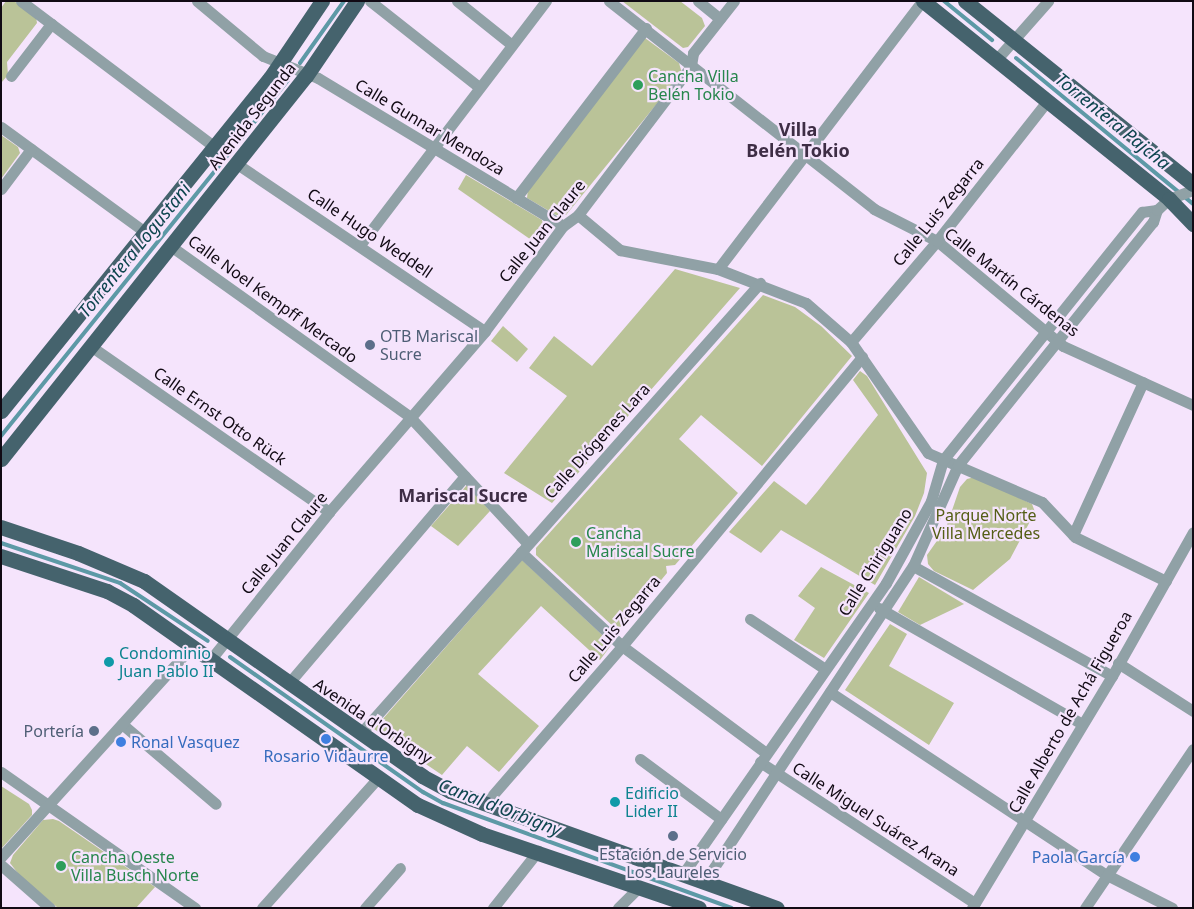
<!DOCTYPE html>
<meta charset="utf-8">
<style>
body{margin:0}
#map{position:relative;width:1194px;height:909px;overflow:hidden;background:#f5e4fc;font-family:"Noto Sans",sans-serif}
div>[style]{position:absolute}
.green>*{inset:0;background:#bac398}
.stream>*{height:4px;margin:-2px;padding:0 2px;transform-origin:2px;border-radius:2px;background:#5d99a6}
.minor>*{height:11px;margin:-5.5px;padding:0 5.5px;transform-origin:5.5px;border-radius:5.5px;background:#90a1a6}
.major>*{height:15px;margin:-7.5px;padding:0 7.5px;transform-origin:7.5px;border-radius:7.5px;background:#45636d}
.dots>*{width:14px;height:14px;translate:-50% -50%;box-sizing:border-box;border:2px solid #f5e4fc;border-radius:50%}
span{translate:-50% -50%;white-space:nowrap;text-align:center;line-height:1.15;-webkit-text-stroke:4.5px #f5e4fc;paint-order:stroke}
.leisure-label{font-size:16px;color:#27864d}
.left{translate:0 -50%;text-align:left}
.street-label{font-size:16px;color:#110a14}
.service-label{font-size:16px;color:#4e5e75}
.right{translate:-100% -50%;text-align:right}
.park-label{font-size:16px;color:#545e15}
.culture-label{font-size:16px;color:#0d838f}
.shop-label{font-size:16px;color:#366cbe}
.water-label{font-size:18px;color:#0e454f;font-style:italic}
.neighbourhood-label{font-size:18px;color:#3e2d45;font-weight:700}
.frame{position:absolute;inset:0;border:2px solid #110a14;pointer-events:none}
</style>
<div id="map">
<div class="green">
<div style="clip-path:polygon(6px 1px,14px 1px,36px 17px,37px 23px,7px 62px,8px 75px,1px 83px,1px 8px)"></div>
<div style="clip-path:polygon(622px 1px,680px 1px,702px 18px,705px 26px,688px 47px,683px 48px)"></div>
<div style="clip-path:polygon(645px 38px,679px 63px,682px 73px,566px 215px,556px 215px,527px 198px,528px 189px)"></div>
<div style="clip-path:polygon(1px 135px,18px 147px,20px 153px,1px 179px)"></div>
<div style="clip-path:polygon(466px 175px,542px 220px,545px 233px,537px 244px,458px 189px)"></div>
<div style="clip-path:polygon(675px 269px,740px 288px,552px 503px,504px 473px,567px 396px,529px 368px,554px 336px,592px 366px)"></div>
<div style="clip-path:polygon(763px 295px,795px 307px,821px 326px,852px 356px,762px 466px,701px 415px,679px 439px,738px 493px,675px 565px,666px 566px,667px 573px,623px 626px,615px 628px,536px 555px,536px 548px)"></div>
<div style="clip-path:polygon(503px 326px,528px 349px,517px 362px,491px 341px)"></div>
<div style="clip-path:polygon(860px 371px,867px 376px,927px 473px,924px 493px,915px 516px,875px 585px,781px 530px,761px 553px,729px 532px,774px 481px,806px 505px,817px 492px,878px 415px,853px 380px)"></div>
<div style="clip-path:polygon(975px 477px,1032px 504px,1035px 512px,1010px 559px,973px 590px,934px 571px,928px 564px,927px 555px,946px 528px,960px 487px,967px 479px)"></div>
<div style="clip-path:polygon(467px 485px,490px 511px,458px 546px,431px 526px)"></div>
<div style="clip-path:polygon(522px 560px,612px 644px,600px 660px,541px 606px,478px 674px,539px 726px,499px 772px,467px 746px,442px 775px,374px 729px)"></div>
<div style="clip-path:polygon(821px 567px,869px 593px,824px 658px,794px 640px,815px 608px,798px 596px)"></div>
<div style="clip-path:polygon(919px 577px,964px 604px,920px 625px,898px 612px)"></div>
<div style="clip-path:polygon(890px 624px,907px 634px,889px 666px,954px 703px,929px 745px,845px 690px)"></div>
<div style="clip-path:polygon(1px 786px,29px 804px,32px 810px,32px 815px,1px 849px)"></div>
<div style="clip-path:polygon(53px 819px,59px 821px,155px 887px,136px 908px,58px 908px,20px 876px,10px 863px,13px 855px,43px 820px)"></div>
</div>
<div class="stream">
<div style="left:944px;top:1px;width:62px;rotate:39.1deg"></div>
<div style="left:1016px;top:58px;width:229px;rotate:39.5deg"></div>
<div style="left:300px;top:63px;width:76px;rotate:-54.6deg"></div>
<div style="left:1px;top:436px;width:457px;rotate:-51.1deg"></div>
<div style="left:1px;top:543px;width:126px;rotate:18.6deg"></div>
<div style="left:120px;top:583px;width:105px;rotate:33.4deg"></div>
<div style="left:230px;top:657px;width:236px;rotate:35deg"></div>
<div style="left:423px;top:792px;width:23px;rotate:29deg"></div>
<div style="left:443px;top:803px;width:307px;rotate:20deg"></div>
</div>
<div class="minor">
<div style="left:21px;top:1px;width:243px;rotate:37deg"></div>
<div style="left:197px;top:1px;width:86px;rotate:39.8deg"></div>
<div style="left:263px;top:56px;width:59px;rotate:21.8deg"></div>
<div style="left:318px;top:78px;width:286px;rotate:31.1deg"></div>
<div style="left:370px;top:1px;width:139px;rotate:38.3deg"></div>
<div style="left:457px;top:1px;width:70px;rotate:38.7deg"></div>
<div style="left:609px;top:1px;width:337px;rotate:38.1deg"></div>
<div style="left:874px;top:209px;width:71px;rotate:26.9deg"></div>
<div style="left:937px;top:241px;width:164px;rotate:39.8deg"></div>
<div style="left:1063px;top:346px;width:143px;rotate:24.4deg"></div>
<div style="left:698px;top:1px;width:28px;rotate:39deg"></div>
<div style="left:996px;top:60px;width:79px;rotate:-48.6deg"></div>
<div style="left:11px;top:76px;width:66px;rotate:-52.4deg"></div>
<div style="left:1px;top:127px;width:178px;rotate:36.1deg"></div>
<div style="left:237px;top:164px;width:299px;rotate:34deg"></div>
<div style="left:1px;top:189px;width:50px;rotate:-53.1deg"></div>
<div style="left:516px;top:198px;width:214px;rotate:-52.6deg"></div>
<div style="left:578px;top:215px;width:55px;rotate:39.8deg"></div>
<div style="left:620px;top:250px;width:100px;rotate:11deg"></div>
<div style="left:718px;top:269px;width:94px;rotate:21.1deg"></div>
<div style="left:806px;top:303px;width:60px;rotate:40.9deg"></div>
<div style="left:851px;top:342px;width:135px;rotate:55.3deg"></div>
<div style="left:928px;top:453px;width:124px;rotate:23.3deg"></div>
<div style="left:1042px;top:502px;width:48px;rotate:46.7deg"></div>
<div style="left:1075px;top:537px;width:101px;rotate:25.8deg"></div>
<div style="left:360px;top:245px;width:307px;rotate:-52.7deg"></div>
<div style="left:172px;top:247px;width:292px;rotate:35.5deg"></div>
<div style="left:410px;top:417px;width:173px;rotate:47.1deg"></div>
<div style="left:718px;top:269px;width:337px;rotate:-52.7deg"></div>
<div style="left:851px;top:342px;width:133px;rotate:-49.6deg"></div>
<div style="left:937px;top:241px;width:179px;rotate:-51.8deg"></div>
<div style="left:92px;top:347px;width:289px;rotate:34.8deg"></div>
<div style="left:1073px;top:535px;width:168px;rotate:-65.4deg"></div>
<div style="left:521px;top:552px;width:138px;rotate:42.9deg"></div>
<div style="left:622px;top:646px;width:179px;rotate:36.6deg"></div>
<div style="left:913px;top:566px;width:227px;rotate:28.9deg"></div>
<div style="left:879px;top:608px;width:234px;rotate:29.7deg"></div>
<div style="left:750px;top:619px;width:90px;rotate:33.7deg"></div>
<div style="left:211px;top:659px;width:189px;rotate:-51.2deg"></div>
<div style="left:329px;top:512px;width:239px;rotate:-49.2deg"></div>
<div style="left:485px;top:331px;width:131px;rotate:-53.4deg"></div>
<div style="left:563px;top:226px;width:19px;rotate:-36deg"></div>
<div style="left:578px;top:215px;width:187px;rotate:-52.8deg"></div>
<div style="left:691px;top:66px;width:13px;rotate:-81deg"></div>
<div style="left:693px;top:53px;width:66px;rotate:-51.7deg"></div>
<div style="left:1118px;top:663px;width:89px;rotate:32.6deg"></div>
<div style="left:288px;top:684px;width:273px;rotate:-49.6deg"></div>
<div style="left:830px;top:692px;width:332px;rotate:33.5deg"></div>
<div style="left:1107px;top:875px;width:73px;rotate:26.9deg"></div>
<div style="left:122px;top:724px;width:123px;rotate:40.4deg"></div>
<div style="left:360px;top:734px;width:603px;rotate:-48.43deg"></div>
<div style="left:640px;top:759px;width:101px;rotate:36.5deg"></div>
<div style="left:760px;top:762px;width:257px;rotate:33.3deg"></div>
<div style="left:1px;top:772px;width:237px;rotate:35deg"></div>
<div style="left:484px;top:805px;width:211px;rotate:-49deg"></div>
<div style="left:622px;top:646px;width:376px;rotate:-50.3deg"></div>
<div style="left:1px;top:857px;width:285px;rotate:-47.8deg"></div>
<div style="left:1px;top:865px;width:65px;rotate:41.3deg"></div>
<div style="left:683px;top:874px;width:355px;rotate:-55.1deg"></div>
<div style="left:886px;top:583px;width:94px;rotate:-61.2deg"></div>
<div style="left:931px;top:501px;width:43px;rotate:-73.7deg"></div>
<div style="left:943px;top:460px;width:318px;rotate:-51.3deg"></div>
<div style="left:1142px;top:212px;width:15px;rotate:-8deg"></div>
<div style="left:705px;top:881px;width:377px;rotate:-56.6deg"></div>
<div style="left:913px;top:566px;width:111px;rotate:-66deg"></div>
<div style="left:958px;top:465px;width:312px;rotate:-51.3deg"></div>
<div style="left:1153px;top:222px;width:13px;rotate:-72deg"></div>
<div style="left:1157px;top:210px;width:16px;rotate:-43deg"></div>
<div style="left:1169px;top:199px;width:26px;rotate:-21deg"></div>
<div style="left:262px;top:908px;width:174px;rotate:-48.3deg"></div>
<div style="left:365px;top:908px;width:53px;rotate:-48.8deg"></div>
<div style="left:493px;top:908px;width:73px;rotate:-51.7deg"></div>
<div style="left:618px;top:908px;width:30px;rotate:-45deg"></div>
<div style="left:972px;top:908px;width:271px;rotate:-58.9deg"></div>
<div style="left:1112px;top:676px;width:165px;rotate:-60.6deg"></div>
<div style="left:1085px;top:908px;width:192px;rotate:-55.8deg"></div>
</div>
<div class="major">
<div style="left:923px;top:1px;width:316px;rotate:38.8deg"></div>
<div style="left:1169px;top:199px;width:35px;rotate:46deg"></div>
<div style="left:965px;top:1px;width:292px;rotate:38.8deg"></div>
<div style="left:1px;top:411px;width:428px;rotate:-51.1deg"></div>
<div style="left:270px;top:78px;width:93px;rotate:-56deg"></div>
<div style="left:1px;top:459px;width:490px;rotate:-51.5deg"></div>
<div style="left:306px;top:76px;width:91px;rotate:-55.8deg"></div>
<div style="left:1px;top:527px;width:81px;rotate:18.7deg"></div>
<div style="left:78px;top:553px;width:72px;rotate:23deg"></div>
<div style="left:144px;top:581px;width:340px;rotate:35deg"></div>
<div style="left:422px;top:776px;width:32px;rotate:28deg"></div>
<div style="left:450px;top:791px;width:347px;rotate:19.7deg"></div>
<div style="left:1px;top:556px;width:112px;rotate:18.3deg"></div>
<div style="left:107px;top:591px;width:30px;rotate:28deg"></div>
<div style="left:133px;top:605px;width:348px;rotate:35.1deg"></div>
<div style="left:418px;top:805px;width:70px;rotate:24.4deg"></div>
<div style="left:482px;top:834px;width:229px;rotate:18.8deg"></div>
</div>
<div class="dots">
<div style="left:638px;top:85px;background:#2e9e5b"></div>
<div style="left:370px;top:345px;background:#5c6f8a"></div>
<div style="left:576px;top:542px;background:#2e9e5b"></div>
<div style="left:109px;top:662px;background:#0f9aa8"></div>
<div style="left:94px;top:731px;background:#5c6f8a"></div>
<div style="left:326px;top:739px;background:#3f7fe0"></div>
<div style="left:121px;top:742px;background:#3f7fe0"></div>
<div style="left:615px;top:802px;background:#0f9aa8"></div>
<div style="left:673px;top:836px;background:#5c6f8a"></div>
<div style="left:1135px;top:857px;background:#3f7fe0"></div>
<div style="left:61px;top:866px;background:#2e9e5b"></div>
</div>
<div class="leisure-label">
<span class="left" style="left:648px;top:85px">Cancha Villa<br>Belén Tokio</span>
<span class="left" style="left:586px;top:542px">Cancha<br>Mariscal Sucre</span>
<span class="left" style="left:71px;top:866px">Cancha Oeste<br>Villa Busch Norte</span>
</div>
<div class="street-label">
<span style="left:252px;top:116px;rotate:-52deg">Avenida Segunda</span>
<span style="left:430px;top:127px;rotate:31deg">Calle Gunnar Mendoza</span>
<span style="left:938px;top:212px;rotate:-51deg">Calle Luis Zegarra</span>
<span style="left:542px;top:231px;rotate:-51deg">Calle Juan Claure</span>
<span style="left:370px;top:233px;rotate:34deg">Calle Hugo Weddell</span>
<span style="left:1012px;top:282px;rotate:38deg">Calle Martín Cárdenas</span>
<span style="left:273px;top:299px;rotate:36deg">Calle Noel Kempff Mercado</span>
<span style="left:220px;top:416px;rotate:35deg">Calle Ernst Otto Rück</span>
<span style="left:597px;top:441px;rotate:-48deg">Calle Diógenes Lara</span>
<span style="left:284px;top:543px;rotate:-51deg">Calle Juan Claure</span>
<span style="left:875px;top:562px;rotate:-58deg">Calle Chiriguano</span>
<span style="left:614px;top:629px;rotate:-50deg">Calle Luis Zegarra</span>
<span style="left:1070px;top:712px;rotate:-60deg">Calle Alberto de Achá Figueroa</span>
<span style="left:373px;top:721px;rotate:34deg">Avenida d'Orbigny</span>
<span style="left:876px;top:819px;rotate:33deg">Calle Miguel Suárez Arana</span>
</div>
<div class="service-label">
<span class="left" style="left:380px;top:345px">OTB Mariscal<br>Sucre</span>
<span class="right" style="left:84px;top:731px">Portería</span>
<span style="left:673px;top:863px">Estación de Servicio<br>Los Laureles</span>
</div>
<div class="park-label">
<span style="left:986px;top:524px">Parque Norte<br>Villa Mercedes</span>
</div>
<div class="culture-label">
<span class="left" style="left:119px;top:662px">Condominio<br>Juan Pablo II</span>
<span class="left" style="left:625px;top:802px">Edificio<br>Lider II</span>
</div>
<div class="shop-label">
<span class="left" style="left:131px;top:742px">Ronal Vasquez</span>
<span style="left:326px;top:756px">Rosario Vidaurre</span>
<span class="right" style="left:1125px;top:857px">Paola García</span>
</div>
<div class="water-label">
<span style="left:1113px;top:121px;rotate:39deg">Torrentera Pajcha</span>
<span style="left:134px;top:250px;rotate:-51deg">Torrentera Logustani</span>
<span style="left:500px;top:807px;rotate:21deg">Canal d'Orbigny</span>
</div>
<div class="neighbourhood-label">
<span style="left:798px;top:140px">Villa<br>Belén Tokio</span>
<span style="left:463px;top:495px">Mariscal Sucre</span>
</div>
<div class="frame"></div>
</div>
